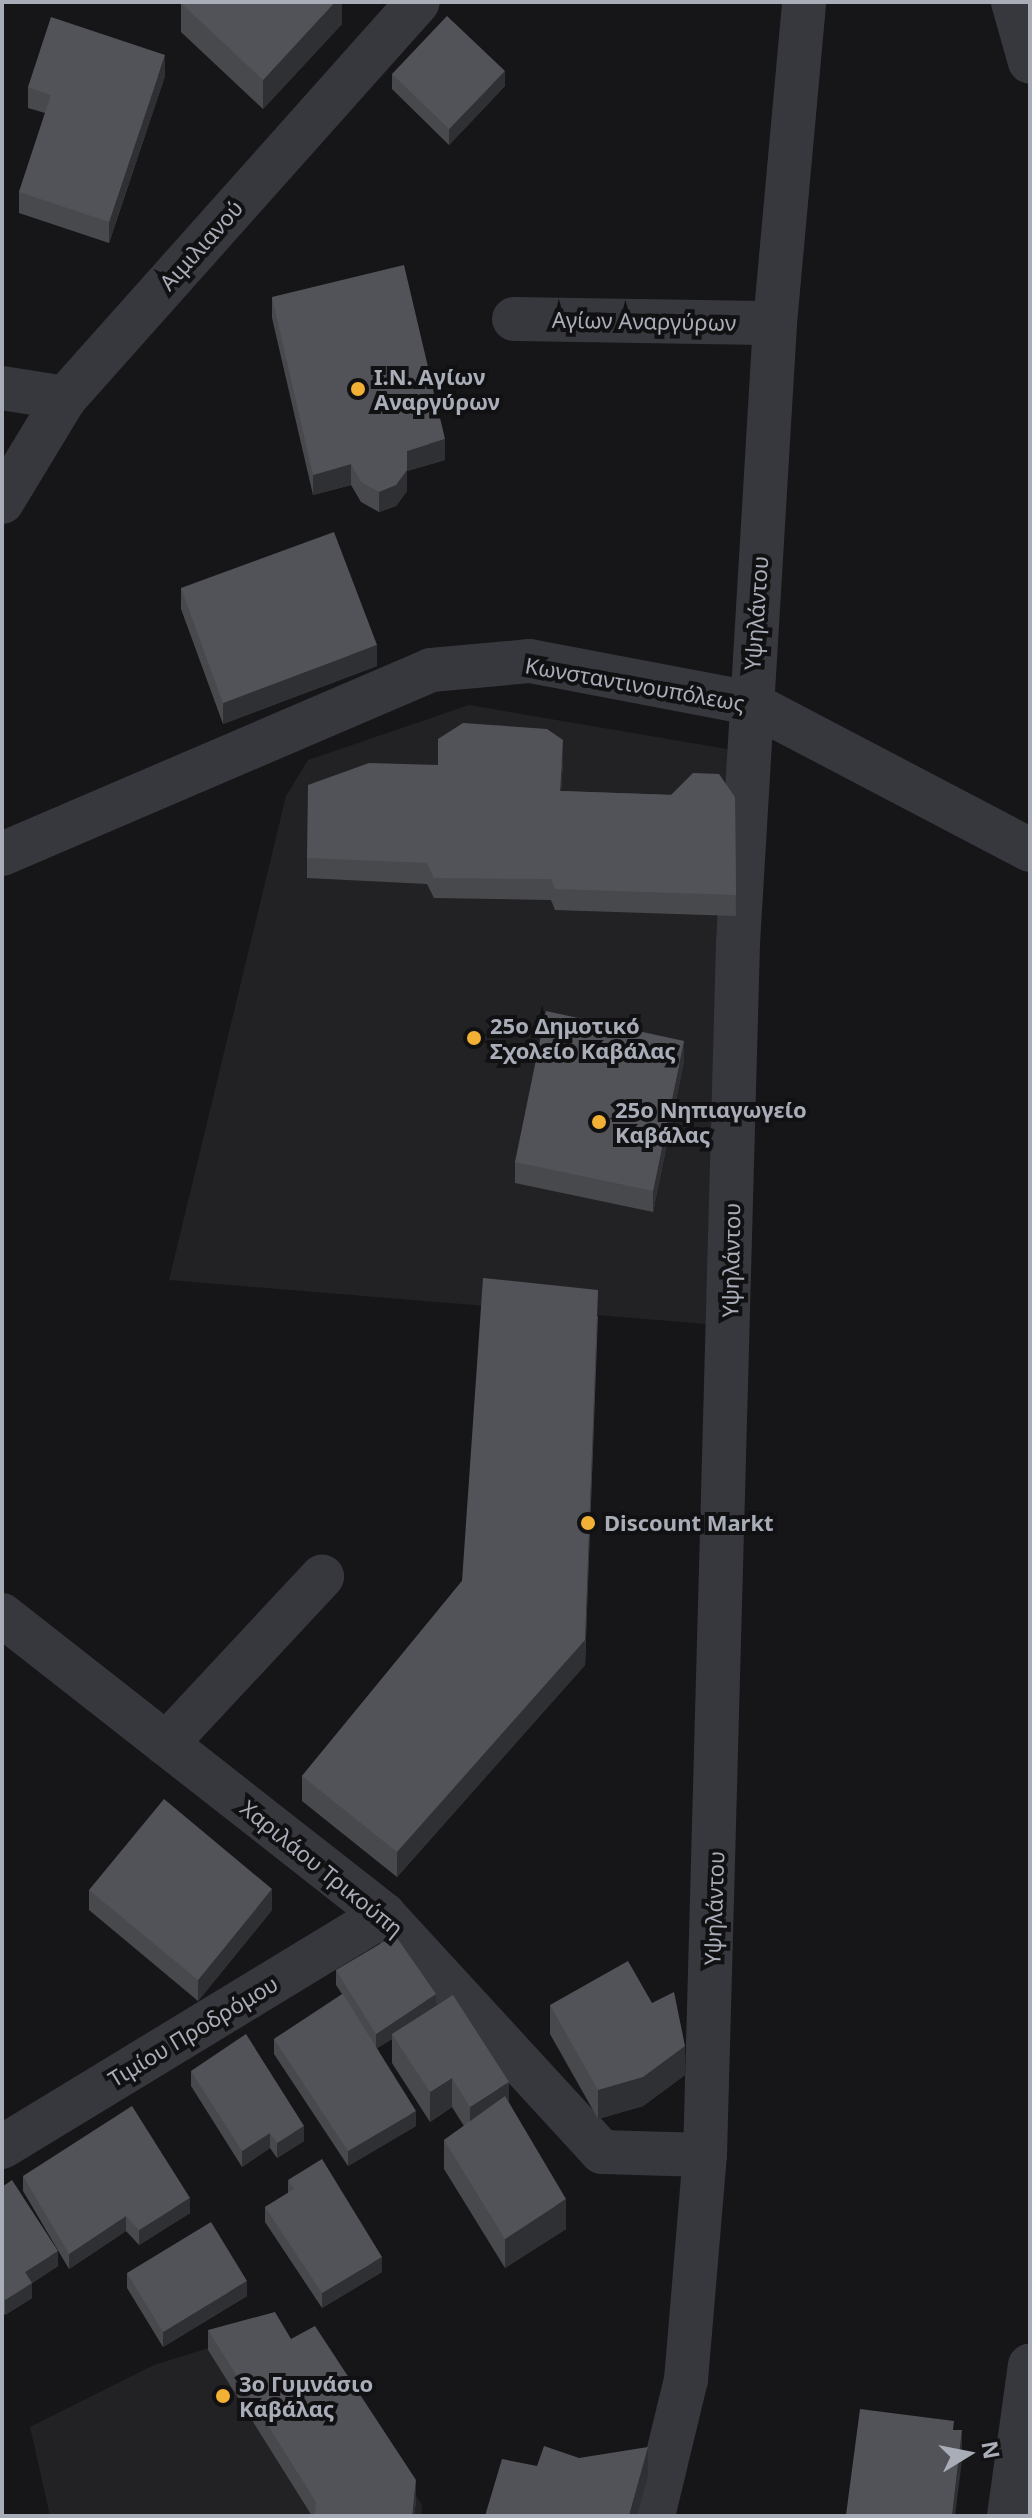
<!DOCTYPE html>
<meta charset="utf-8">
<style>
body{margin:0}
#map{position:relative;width:1032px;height:2518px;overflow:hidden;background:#161618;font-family:"Noto Sans",sans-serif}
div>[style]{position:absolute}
.built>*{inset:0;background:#222225}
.minor>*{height:44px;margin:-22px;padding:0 22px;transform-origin:22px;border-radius:22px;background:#37383d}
.wall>*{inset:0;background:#47494d}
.shaded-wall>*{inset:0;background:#2f3033}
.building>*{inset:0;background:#525359}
.dots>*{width:22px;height:22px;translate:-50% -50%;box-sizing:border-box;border:4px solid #111113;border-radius:50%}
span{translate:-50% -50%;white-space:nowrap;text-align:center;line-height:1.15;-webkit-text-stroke:8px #111113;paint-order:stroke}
.street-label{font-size:22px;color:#a8adb8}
.poi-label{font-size:22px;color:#a8adb8;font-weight:700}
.left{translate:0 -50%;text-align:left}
.frame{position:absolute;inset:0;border:4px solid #a8adb8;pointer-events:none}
.north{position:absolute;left:928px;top:2414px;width:80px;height:80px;-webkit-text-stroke:6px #111113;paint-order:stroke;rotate:80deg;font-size:22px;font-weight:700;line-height:32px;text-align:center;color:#a8adb8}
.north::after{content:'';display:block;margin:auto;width:28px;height:36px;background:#a8adb8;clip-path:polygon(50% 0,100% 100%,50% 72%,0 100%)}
</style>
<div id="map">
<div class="built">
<div style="clip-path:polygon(469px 705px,733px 750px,706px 1324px,169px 1280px,286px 796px,308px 760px)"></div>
<div style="clip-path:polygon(279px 2326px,296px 2353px,318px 2339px,422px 2505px,421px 2516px,50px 2516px,30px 2427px,154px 2365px)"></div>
</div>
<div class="minor">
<div style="left:1013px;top:2px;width:62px;rotate:74.2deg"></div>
<div style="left:514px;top:319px;width:261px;rotate:0.9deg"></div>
<div style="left:2px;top:388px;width:64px;rotate:9deg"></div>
<div style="left:2px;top:502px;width:122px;rotate:-58.8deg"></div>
<div style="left:65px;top:398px;width:530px;rotate:-48.29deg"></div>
<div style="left:2px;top:854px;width:467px;rotate:-23.2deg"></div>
<div style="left:431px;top:670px;width:99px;rotate:-5.2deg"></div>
<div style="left:530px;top:661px;width:224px;rotate:10.8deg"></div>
<div style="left:750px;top:703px;width:316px;rotate:27.7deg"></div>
<div style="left:2px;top:1615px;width:486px;rotate:38.1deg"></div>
<div style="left:384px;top:1915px;width:322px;rotate:47.4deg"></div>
<div style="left:602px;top:2152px;width:103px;rotate:1.7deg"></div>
<div style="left:166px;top:1744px;width:229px;rotate:-47deg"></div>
<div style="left:2px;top:2147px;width:447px;rotate:-31.3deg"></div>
<div style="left:653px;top:2516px;width:140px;rotate:-76.4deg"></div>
<div style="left:686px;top:2380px;width:226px;rotate:-85.2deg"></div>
<div style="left:705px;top:2155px;width:1212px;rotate:-88.44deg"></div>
<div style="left:738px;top:943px;width:621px;rotate:-86.58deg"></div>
<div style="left:775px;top:323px;width:322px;rotate:-84.8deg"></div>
<div style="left:1009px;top:2516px;width:152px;rotate:-82.1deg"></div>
</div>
<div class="wall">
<div style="clip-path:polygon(342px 2px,342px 24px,263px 109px,181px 32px,181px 3px)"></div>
<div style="clip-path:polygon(392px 74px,505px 86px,449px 145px,392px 89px)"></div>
<div style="clip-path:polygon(165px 76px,109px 243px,19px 213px,19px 192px,45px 113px,28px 108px,28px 87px)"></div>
<div style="clip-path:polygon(272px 297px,445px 460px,407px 471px,407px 491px,396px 506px,379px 512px,361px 502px,351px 485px,313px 495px,272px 318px)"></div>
<div style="clip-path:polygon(181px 588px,377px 666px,223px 724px,181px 609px)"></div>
<div style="clip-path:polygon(563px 761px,561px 791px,735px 797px,736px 916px,555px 910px,551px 900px,434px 898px,427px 884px,307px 878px,307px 858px,438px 765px)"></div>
<div style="clip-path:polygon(684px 1061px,653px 1212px,515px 1183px,515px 1162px)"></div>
<div style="clip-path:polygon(598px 1315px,585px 1665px,397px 1877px,302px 1801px,302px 1776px,462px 1581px)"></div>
<div style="clip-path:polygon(89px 1890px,272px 1910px,198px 2001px,89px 1910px)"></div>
<div style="clip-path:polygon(336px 1970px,436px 2005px,509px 2103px,566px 2229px,505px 2268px,444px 2169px,444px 2140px,464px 2126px,452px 2107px,430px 2122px,392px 2063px,392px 2039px,377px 2048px,416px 2126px,348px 2166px,274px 2054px,274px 2039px,342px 1994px,336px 1985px)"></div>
<div style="clip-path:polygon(550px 2005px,685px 2075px,643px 2106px,598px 2119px,550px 2034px)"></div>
<div style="clip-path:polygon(191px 2071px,304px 2141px,277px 2158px,270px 2148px,242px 2167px,191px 2086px)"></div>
<div style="clip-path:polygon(23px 2176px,190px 2213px,139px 2245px,126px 2231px,69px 2269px,23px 2191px)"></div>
<div style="clip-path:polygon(288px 2180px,382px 2272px,322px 2308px,265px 2222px,265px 2207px,288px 2193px)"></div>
<div style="clip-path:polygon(2px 2187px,58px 2266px,32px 2283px,32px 2298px,5px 2315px,2px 2311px)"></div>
<div style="clip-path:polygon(127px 2273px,247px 2296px,163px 2347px,127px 2288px)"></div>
<div style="clip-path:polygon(208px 2330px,291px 2339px,416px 2501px,414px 2516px,312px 2516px,208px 2350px)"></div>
</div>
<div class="shaded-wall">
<div style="clip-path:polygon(335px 2px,342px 2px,342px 24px,263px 109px,263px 80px)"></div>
<div style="clip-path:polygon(165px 55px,165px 76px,109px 243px,109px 222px)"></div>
<div style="clip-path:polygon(505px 71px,505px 86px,449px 145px,449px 129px)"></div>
<div style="clip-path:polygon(445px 439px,445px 460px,407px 471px,407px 491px,396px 506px,379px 512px,379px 492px,407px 451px)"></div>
<div style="clip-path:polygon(351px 464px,351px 485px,313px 495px,313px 475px)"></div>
<div style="clip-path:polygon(377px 645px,377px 666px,223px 724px,223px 703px)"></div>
<div style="clip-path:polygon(563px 740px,563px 761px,560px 812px,560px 791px)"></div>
<div style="clip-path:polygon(684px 1041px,684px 1061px,653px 1212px,653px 1191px)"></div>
<div style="clip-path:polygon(598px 1290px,585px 1665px,397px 1877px,397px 1852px)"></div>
<div style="clip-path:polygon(272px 1889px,272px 1910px,198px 2001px,198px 1980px)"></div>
<div style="clip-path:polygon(436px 1994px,436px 2009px,392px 2034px,392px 2039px,376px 2049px,376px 2034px)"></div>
<div style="clip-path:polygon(685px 2046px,685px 2075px,643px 2106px,598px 2119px,598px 2090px)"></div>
<div style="clip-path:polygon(452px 2078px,452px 2107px,430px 2122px,430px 2092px)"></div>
<div style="clip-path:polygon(509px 2082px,509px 2111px,470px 2136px,470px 2107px)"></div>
<div style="clip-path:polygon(416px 2111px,416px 2126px,348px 2166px,348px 2151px)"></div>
<div style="clip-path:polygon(304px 2126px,304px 2141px,277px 2158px,277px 2143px)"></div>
<div style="clip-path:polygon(270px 2133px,270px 2148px,242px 2167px,242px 2151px)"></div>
<div style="clip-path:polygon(190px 2198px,190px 2213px,139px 2245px,139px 2230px)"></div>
<div style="clip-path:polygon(566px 2199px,566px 2229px,505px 2268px,505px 2239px)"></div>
<div style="clip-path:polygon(126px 2216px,126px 2231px,69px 2269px,69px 2254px)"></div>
<div style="clip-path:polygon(58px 2251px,58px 2266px,25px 2288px,25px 2272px)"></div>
<div style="clip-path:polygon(382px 2257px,382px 2272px,322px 2308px,322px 2293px)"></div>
<div style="clip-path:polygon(247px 2281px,247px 2296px,163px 2347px,163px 2332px)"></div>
<div style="clip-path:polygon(32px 2283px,32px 2298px,5px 2315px,5px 2300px)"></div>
<div style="clip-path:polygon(962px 2430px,962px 2460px,955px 2516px,952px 2516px)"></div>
<div style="clip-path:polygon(648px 2447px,648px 2476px,637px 2516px,629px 2516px)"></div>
<div style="clip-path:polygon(416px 2480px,416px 2501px,414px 2516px,412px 2516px)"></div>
</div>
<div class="building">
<div style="clip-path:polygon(182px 2px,335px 2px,263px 80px,181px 3px)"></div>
<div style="clip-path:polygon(447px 16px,505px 71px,449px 129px,392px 74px)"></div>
<div style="clip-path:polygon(51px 17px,165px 55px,109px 222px,19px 192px,51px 95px,28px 87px)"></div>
<div style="clip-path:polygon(404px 265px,445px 439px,407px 451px,407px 470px,396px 485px,379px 492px,361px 482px,351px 464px,313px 475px,272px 297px)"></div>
<div style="clip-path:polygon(334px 532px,377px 645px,223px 703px,181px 588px)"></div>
<div style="clip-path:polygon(463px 723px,547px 729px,563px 740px,560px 791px,671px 795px,693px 773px,719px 774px,735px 797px,736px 895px,555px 889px,551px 879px,434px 878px,427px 863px,307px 858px,308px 785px,369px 763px,438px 765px,438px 739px)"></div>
<div style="clip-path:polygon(546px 1011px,684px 1041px,653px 1191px,515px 1162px)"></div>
<div style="clip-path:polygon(483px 1278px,598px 1290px,585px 1640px,397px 1852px,302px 1776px,462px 1581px)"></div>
<div style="clip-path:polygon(164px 1799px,272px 1889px,198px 1980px,89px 1890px)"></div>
<div style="clip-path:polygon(395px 1935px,436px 1994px,376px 2034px,336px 1970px)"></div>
<div style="clip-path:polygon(628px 1961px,652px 2003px,674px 1992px,685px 2046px,643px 2077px,598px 2090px,550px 2005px)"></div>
<div style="clip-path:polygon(343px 1994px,416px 2111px,348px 2151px,274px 2039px)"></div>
<div style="clip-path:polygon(453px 1995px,509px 2082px,470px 2107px,452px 2078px,430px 2092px,392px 2034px)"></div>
<div style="clip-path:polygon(246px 2034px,304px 2126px,277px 2143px,270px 2133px,242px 2151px,191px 2071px)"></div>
<div style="clip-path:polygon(505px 2096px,566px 2199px,505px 2239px,444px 2140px)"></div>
<div style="clip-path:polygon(132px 2106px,190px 2198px,139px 2230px,126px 2216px,69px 2254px,23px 2176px)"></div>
<div style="clip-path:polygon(322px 2159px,382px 2257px,322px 2293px,265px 2207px,294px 2189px,288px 2180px)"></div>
<div style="clip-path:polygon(12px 2180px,58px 2251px,25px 2272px,32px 2283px,5px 2300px,2px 2296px,2px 2187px)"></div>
<div style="clip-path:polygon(211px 2222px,247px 2281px,163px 2332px,127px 2273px)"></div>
<div style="clip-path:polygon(275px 2312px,291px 2339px,315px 2326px,416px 2480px,412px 2516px,315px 2516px,316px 2502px,208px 2330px)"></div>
<div style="clip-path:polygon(860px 2409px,954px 2421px,953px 2430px,962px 2430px,952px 2516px,846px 2515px)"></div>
<div style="clip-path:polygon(544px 2446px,579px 2458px,648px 2447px,629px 2516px,485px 2516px,502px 2459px,537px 2466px)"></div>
</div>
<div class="dots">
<div style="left:358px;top:389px;background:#f2b134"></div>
<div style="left:474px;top:1038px;background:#f2b134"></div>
<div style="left:599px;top:1122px;background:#f2b134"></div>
<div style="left:588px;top:1523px;background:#f2b134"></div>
<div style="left:223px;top:2396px;background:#f2b134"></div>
</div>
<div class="street-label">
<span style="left:201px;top:245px;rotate:-48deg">Αιμιλιανού</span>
<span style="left:644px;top:321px;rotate:1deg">Αγίων Αναργύρων</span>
<span style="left:756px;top:613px;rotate:-86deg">Υψηλάντου</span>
<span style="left:635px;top:684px;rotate:10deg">Κωνσταντινουπόλεως</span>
<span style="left:731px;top:1260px;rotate:-89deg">Υψηλάντου</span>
<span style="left:322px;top:1868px;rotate:39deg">Χαριλάου Τρικούπη</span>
<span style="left:714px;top:1908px;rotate:-88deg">Υψηλάντου</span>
<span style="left:193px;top:2031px;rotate:-31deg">Τιμίου Προδρόμου</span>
</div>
<div class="poi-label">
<span class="left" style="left:374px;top:389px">Ι.Ν. Αγίων<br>Αναργύρων</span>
<span class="left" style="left:490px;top:1038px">25ο Δημοτικό<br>Σχολείο Καβάλας</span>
<span class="left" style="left:615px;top:1122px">25ο Νηπιαγωγείο<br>Καβάλας</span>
<span class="left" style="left:604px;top:1523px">Discount Markt</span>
<span class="left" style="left:239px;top:2396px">3ο Γυμνάσιο<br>Καβάλας</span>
</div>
<div class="frame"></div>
<div class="north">N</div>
</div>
